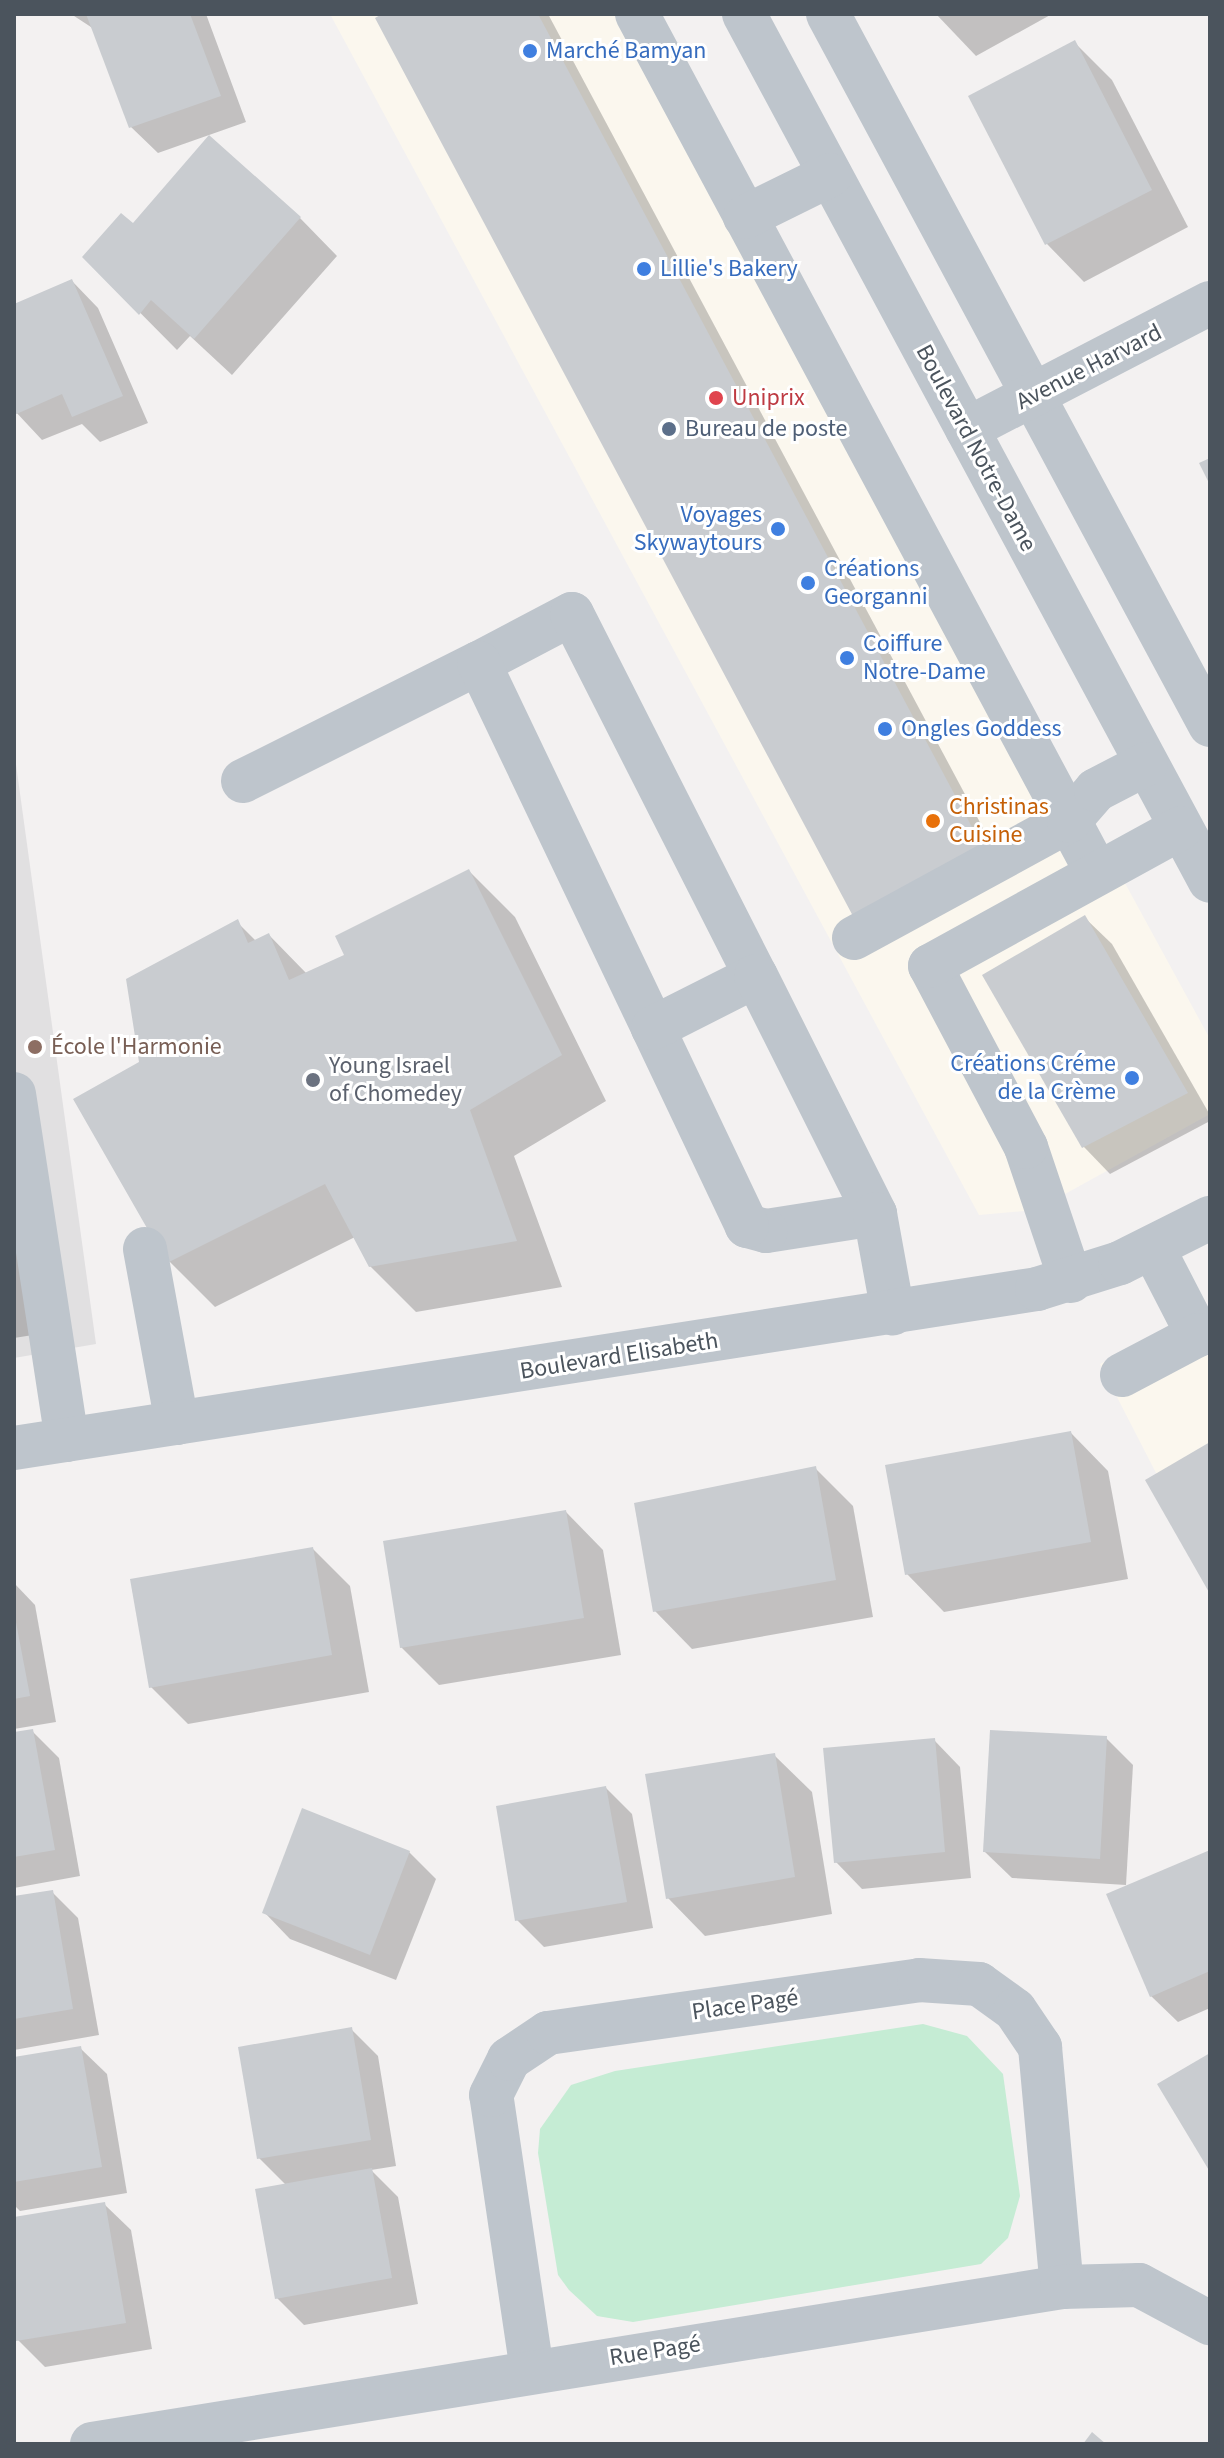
<!DOCTYPE html>
<meta charset="utf-8">
<style>
body{margin:0}
#map{position:relative;width:1224px;height:2458px;overflow:hidden;background:#f3f1f1;font-family:"Source Sans 3",sans-serif}
div>[style]{position:absolute}
.commercial>*{inset:0;background:#fbf7ee}
.education>*{inset:0;background:#e1e0e1}
.green>*{inset:0;background:#c5ecd4}
.shadow>*{inset:0;background:#0003}
.building>*{inset:0;background:#c9ccd0}
.minor>*{height:44px;margin:-22px;padding:0 22px;transform-origin:22px;border-radius:22px;background:#bec5cc}
.dots>*{width:22px;height:22px;translate:-50% -50%;box-sizing:border-box;border:4px solid #fff;border-radius:50%}
span{translate:-50% -50%;white-space:nowrap;text-align:center;line-height:1.15;-webkit-text-stroke:6px #fff;paint-order:stroke}
.shop-label{font-size:24px;color:#366cbe}
.left{translate:0 -50%;text-align:left}
.right{translate:-100% -50%;text-align:right}
.street-label{font-size:24px;color:#4b545d}
.health-label{font-size:24px;color:#be3a42}
.service-label{font-size:24px;color:#4e5e75}
.food-label{font-size:24px;color:#c56008}
.education-label{font-size:24px;color:#785e54}
.worship-label{font-size:24px;color:#5b616d}
.frame{position:absolute;inset:0;border:16px solid #4b545d;pointer-events:none}
</style>
<div id="map">
<div class="commercial">
<div style="clip-path:polygon(330px 14px,651px 14px,1210px 1039px,1210px 1114px,1036px 1210px,979px 1215px)"></div>
<div style="clip-path:polygon(1210px 1306px,1210px 1578px,1100px 1364px)"></div>
</div>
<div class="education">
<div style="clip-path:polygon(14px 750px,96px 1344px,14px 1358px)"></div>
</div>
<div class="green">
<div style="clip-path:polygon(923px 2024px,967px 2036px,1003px 2074px,1020px 2196px,1008px 2238px,981px 2264px,633px 2322px,597px 2316px,569px 2290px,558px 2275px,538px 2153px,540px 2129px,571px 2085px,615px 2071px)"></div>
</div>
<div class="shadow">
<div style="clip-path:polygon(71px 14px,206px 14px,246px 122px,158px 153px,131px 127px,94px 29px)"></div>
<div style="clip-path:polygon(387px 14px,548px 14px,1006px 871px,883px 943px)"></div>
<div style="clip-path:polygon(936px 14px,1052px 14px,976px 56px)"></div>
<div style="clip-path:polygon(1075px 43px,1112px 80px,1188px 227px,1084px 282px,1047px 244px,971px 96px)"></div>
<div style="clip-path:polygon(300px 218px,337px 256px,232px 375px,190px 336px,177px 350px,85px 257px,133px 226px)"></div>
<div style="clip-path:polygon(72px 281px,98px 308px,148px 423px,100px 442px,82px 424px,42px 440px,14px 410px,14px 306px)"></div>
<div style="clip-path:polygon(469px 871px,515px 917px,606px 1101px,514px 1156px,562px 1287px,416px 1312px,370px 1266px,355px 1237px,215px 1307px,169px 1261px,142px 1063px,237px 922px,256px 941px,269px 935px,307px 974px,347px 956px)"></div>
<div style="clip-path:polygon(1085px 918px,1112px 944px,1210px 1115px,1210px 1121px,1110px 1174px,1084px 1147px)"></div>
<div style="clip-path:polygon(14px 1214px,33px 1335px,14px 1338px)"></div>
<div style="clip-path:polygon(1071px 1433px,1108px 1471px,1128px 1579px,944px 1612px,907px 1574px)"></div>
<div style="clip-path:polygon(815px 1468px,853px 1506px,873px 1617px,692px 1649px,655px 1611px)"></div>
<div style="clip-path:polygon(566px 1512px,603px 1550px,621px 1655px,439px 1685px,401px 1647px)"></div>
<div style="clip-path:polygon(313px 1549px,350px 1586px,369px 1692px,188px 1724px,151px 1687px)"></div>
<div style="clip-path:polygon(14px 1583px,35px 1605px,56px 1722px,14px 1729px)"></div>
<div style="clip-path:polygon(32px 1731px,59px 1758px,80px 1876px,14px 1888px,14px 1734px)"></div>
<div style="clip-path:polygon(1106px 1738px,1133px 1765px,1126px 1885px,1012px 1878px,985px 1852px)"></div>
<div style="clip-path:polygon(934px 1740px,960px 1767px,971px 1878px,862px 1889px,836px 1862px)"></div>
<div style="clip-path:polygon(774px 1755px,812px 1792px,832px 1914px,705px 1936px,668px 1898px)"></div>
<div style="clip-path:polygon(606px 1788px,632px 1814px,653px 1928px,544px 1947px,517px 1920px)"></div>
<div style="clip-path:polygon(409px 1852px,436px 1879px,396px 1980px,290px 1939px,264px 1912px)"></div>
<div style="clip-path:polygon(1210px 1852px,1210px 2008px,1178px 2022px,1151px 1996px)"></div>
<div style="clip-path:polygon(52px 1892px,78px 1918px,99px 2035px,14px 2050px,14px 1898px)"></div>
<div style="clip-path:polygon(351px 2029px,378px 2056px,396px 2166px,371px 2170px,398px 2197px,418px 2304px,304px 2325px,277px 2298px,286px 2185px,259px 2158px)"></div>
<div style="clip-path:polygon(80px 2048px,107px 2074px,127px 2193px,20px 2211px,14px 2205px,14px 2059px)"></div>
<div style="clip-path:polygon(104px 2204px,131px 2230px,152px 2349px,45px 2367px,18px 2340px,14px 2219px)"></div>
</div>
<div class="building">
<div style="clip-path:polygon(86px 14px,190px 14px,221px 96px,129px 128px)"></div>
<div style="clip-path:polygon(382px 14px,538px 14px,981px 844px,854px 918px,375px 18px)"></div>
<div style="clip-path:polygon(1075px 40px,1152px 190px,1045px 245px,968px 96px)"></div>
<div style="clip-path:polygon(209px 135px,301px 217px,194px 339px,151px 300px,139px 315px,82px 257px,121px 213px,133px 223px)"></div>
<div style="clip-path:polygon(72px 279px,123px 396px,72px 417px,62px 394px,14px 415px,14px 304px)"></div>
<div style="clip-path:polygon(1210px 458px,1210px 485px,1199px 463px)"></div>
<div style="clip-path:polygon(469px 869px,562px 1055px,470px 1110px,517px 1241px,369px 1267px,325px 1184px,167px 1263px,73px 1099px,139px 1062px,126px 979px,238px 919px,248px 943px,269px 933px,289px 980px,344px 955px,335px 936px)"></div>
<div style="clip-path:polygon(1085px 915px,1188px 1093px,1082px 1148px,982px 975px)"></div>
<div style="clip-path:polygon(1071px 1431px,1091px 1542px,905px 1575px,885px 1465px)"></div>
<div style="clip-path:polygon(1210px 1442px,1210px 1594px,1145px 1480px)"></div>
<div style="clip-path:polygon(816px 1466px,836px 1580px,653px 1612px,634px 1503px)"></div>
<div style="clip-path:polygon(566px 1510px,584px 1618px,400px 1648px,383px 1541px)"></div>
<div style="clip-path:polygon(313px 1547px,332px 1655px,149px 1688px,130px 1579px)"></div>
<div style="clip-path:polygon(14px 1612px,30px 1696px,14px 1699px)"></div>
<div style="clip-path:polygon(33px 1729px,55px 1850px,14px 1857px,14px 1732px)"></div>
<div style="clip-path:polygon(990px 1730px,1107px 1736px,1100px 1859px,983px 1852px)"></div>
<div style="clip-path:polygon(935px 1738px,945px 1852px,834px 1863px,823px 1748px)"></div>
<div style="clip-path:polygon(775px 1753px,795px 1877px,666px 1899px,645px 1774px)"></div>
<div style="clip-path:polygon(606px 1786px,627px 1902px,515px 1921px,496px 1806px)"></div>
<div style="clip-path:polygon(302px 1808px,410px 1851px,370px 1955px,262px 1913px)"></div>
<div style="clip-path:polygon(1210px 1850px,1210px 1971px,1150px 1997px,1106px 1894px)"></div>
<div style="clip-path:polygon(53px 1890px,73px 2009px,14px 2019px,14px 1896px)"></div>
<div style="clip-path:polygon(352px 2027px,371px 2140px,257px 2159px,238px 2047px)"></div>
<div style="clip-path:polygon(81px 2046px,102px 2167px,14px 2182px,14px 2057px)"></div>
<div style="clip-path:polygon(1210px 2053px,1210px 2172px,1157px 2084px)"></div>
<div style="clip-path:polygon(372px 2168px,392px 2278px,275px 2299px,255px 2189px)"></div>
<div style="clip-path:polygon(105px 2202px,126px 2323px,16px 2341px,14px 2217px)"></div>
<div style="clip-path:polygon(1092px 2432px,1106px 2444px,1083px 2444px)"></div>
</div>
<div class="minor">
<div style="left:637px;top:14px;width:974px;rotate:61.83deg"></div>
<div style="left:744px;top:14px;width:984px;rotate:61.74deg"></div>
<div style="left:828px;top:14px;width:807px;rotate:61.75deg"></div>
<div style="left:745px;top:217px;width:95px;rotate:-26.3deg"></div>
<div style="left:967px;top:429px;width:274px;rotate:-27.4deg"></div>
<div style="left:479px;top:663px;width:105px;rotate:-27.8deg"></div>
<div style="left:572px;top:614px;width:406px;rotate:63.1deg"></div>
<div style="left:243px;top:781px;width:264px;rotate:-26.6deg"></div>
<div style="left:479px;top:663px;width:404px;rotate:64.5deg"></div>
<div style="left:854px;top:938px;width:245px;rotate:-28.6deg"></div>
<div style="left:1069px;top:821px;width:41px;rotate:-48.9deg"></div>
<div style="left:1096px;top:790px;width:56px;rotate:-27.5deg"></div>
<div style="left:14px;top:1094px;width:350px;rotate:81.3deg"></div>
<div style="left:875px;top:1214px;width:110px;rotate:171.1deg"></div>
<div style="left:766px;top:1231px;width:20px;rotate:-165deg"></div>
<div style="left:747px;top:1226px;width:219px;rotate:-115.4deg"></div>
<div style="left:653px;top:1028px;width:115px;rotate:-26.8deg"></div>
<div style="left:756px;top:976px;width:266px;rotate:63.4deg"></div>
<div style="left:875px;top:1214px;width:101px;rotate:79.7deg"></div>
<div style="left:1153px;top:1248px;width:98px;rotate:62.7deg"></div>
<div style="left:1198px;top:1335px;width:13px;rotate:-27deg"></div>
<div style="left:145px;top:1249px;width:177px;rotate:79.6deg"></div>
<div style="left:1071px;top:1281px;width:141px;rotate:-108.6deg"></div>
<div style="left:1026px;top:1147px;width:205px;rotate:-117.9deg"></div>
<div style="left:930px;top:966px;width:286px;rotate:-28.8deg"></div>
<div style="left:1122px;top:1375px;width:86px;rotate:-27.8deg"></div>
<div style="left:14px;top:1448px;width:1035px;rotate:-8.83deg"></div>
<div style="left:1037px;top:1289px;width:87px;rotate:-17.4deg"></div>
<div style="left:1120px;top:1263px;width:101px;rotate:-26.6deg"></div>
<div style="left:532px;top:2371px;width:279px;rotate:-98.4deg"></div>
<div style="left:491px;top:2095px;width:40px;rotate:-63.4deg"></div>
<div style="left:509px;top:2059px;width:47px;rotate:-33.7deg"></div>
<div style="left:548px;top:2033px;width:375px;rotate:-8.1deg"></div>
<div style="left:919px;top:1980px;width:60px;rotate:3.8deg"></div>
<div style="left:979px;top:1984px;width:44px;rotate:35.8deg"></div>
<div style="left:1015px;top:2010px;width:45px;rotate:56deg"></div>
<div style="left:1040px;top:2047px;width:241px;rotate:84.8deg"></div>
<div style="left:92px;top:2444px;width:983px;rotate:-9.19deg"></div>
<div style="left:1062px;top:2287px;width:77px;rotate:-1.5deg"></div>
<div style="left:1139px;top:2285px;width:81px;rotate:28.2deg"></div>
</div>
<div class="dots">
<div style="left:530px;top:51px;background:#3f7fe0"></div>
<div style="left:644px;top:269px;background:#3f7fe0"></div>
<div style="left:716px;top:398px;background:#e0444e"></div>
<div style="left:669px;top:429px;background:#5c6f8a"></div>
<div style="left:778px;top:529px;background:#3f7fe0"></div>
<div style="left:808px;top:583px;background:#3f7fe0"></div>
<div style="left:847px;top:658px;background:#3f7fe0"></div>
<div style="left:885px;top:729px;background:#3f7fe0"></div>
<div style="left:933px;top:821px;background:#e8710a"></div>
<div style="left:35px;top:1047px;background:#8d6e63"></div>
<div style="left:1132px;top:1078px;background:#3f7fe0"></div>
<div style="left:313px;top:1080px;background:#6b7280"></div>
</div>
<div class="shop-label">
<span class="left" style="left:546px;top:51px">Marché Bamyan</span>
<span class="left" style="left:660px;top:269px">Lillie's Bakery</span>
<span class="right" style="left:762px;top:529px">Voyages<br>Skywaytours</span>
<span class="left" style="left:824px;top:583px">Créations<br>Georganni</span>
<span class="left" style="left:863px;top:658px">Coiffure<br>Notre-Dame</span>
<span class="left" style="left:901px;top:729px">Ongles Goddess</span>
<span class="right" style="left:1116px;top:1078px">Créations Créme<br>de la Crème</span>
</div>
<div class="street-label">
<span style="left:1089px;top:367px;rotate:-27deg">Avenue Harvard</span>
<span style="left:976px;top:448px;rotate:62deg">Boulevard Notre-Dame</span>
<span style="left:619px;top:1356px;rotate:-9deg">Boulevard Elisabeth</span>
<span style="left:745px;top:2005px;rotate:-8deg">Place Pagé</span>
<span style="left:655px;top:2351px;rotate:-9deg">Rue Pagé</span>
</div>
<div class="health-label">
<span class="left" style="left:732px;top:398px">Uniprix</span>
</div>
<div class="service-label">
<span class="left" style="left:685px;top:429px">Bureau de poste</span>
</div>
<div class="food-label">
<span class="left" style="left:949px;top:821px">Christinas<br>Cuisine</span>
</div>
<div class="education-label">
<span class="left" style="left:51px;top:1047px">École l'Harmonie</span>
</div>
<div class="worship-label">
<span class="left" style="left:329px;top:1080px">Young Israel<br>of Chomedey</span>
</div>
<div class="frame"></div>
</div>
